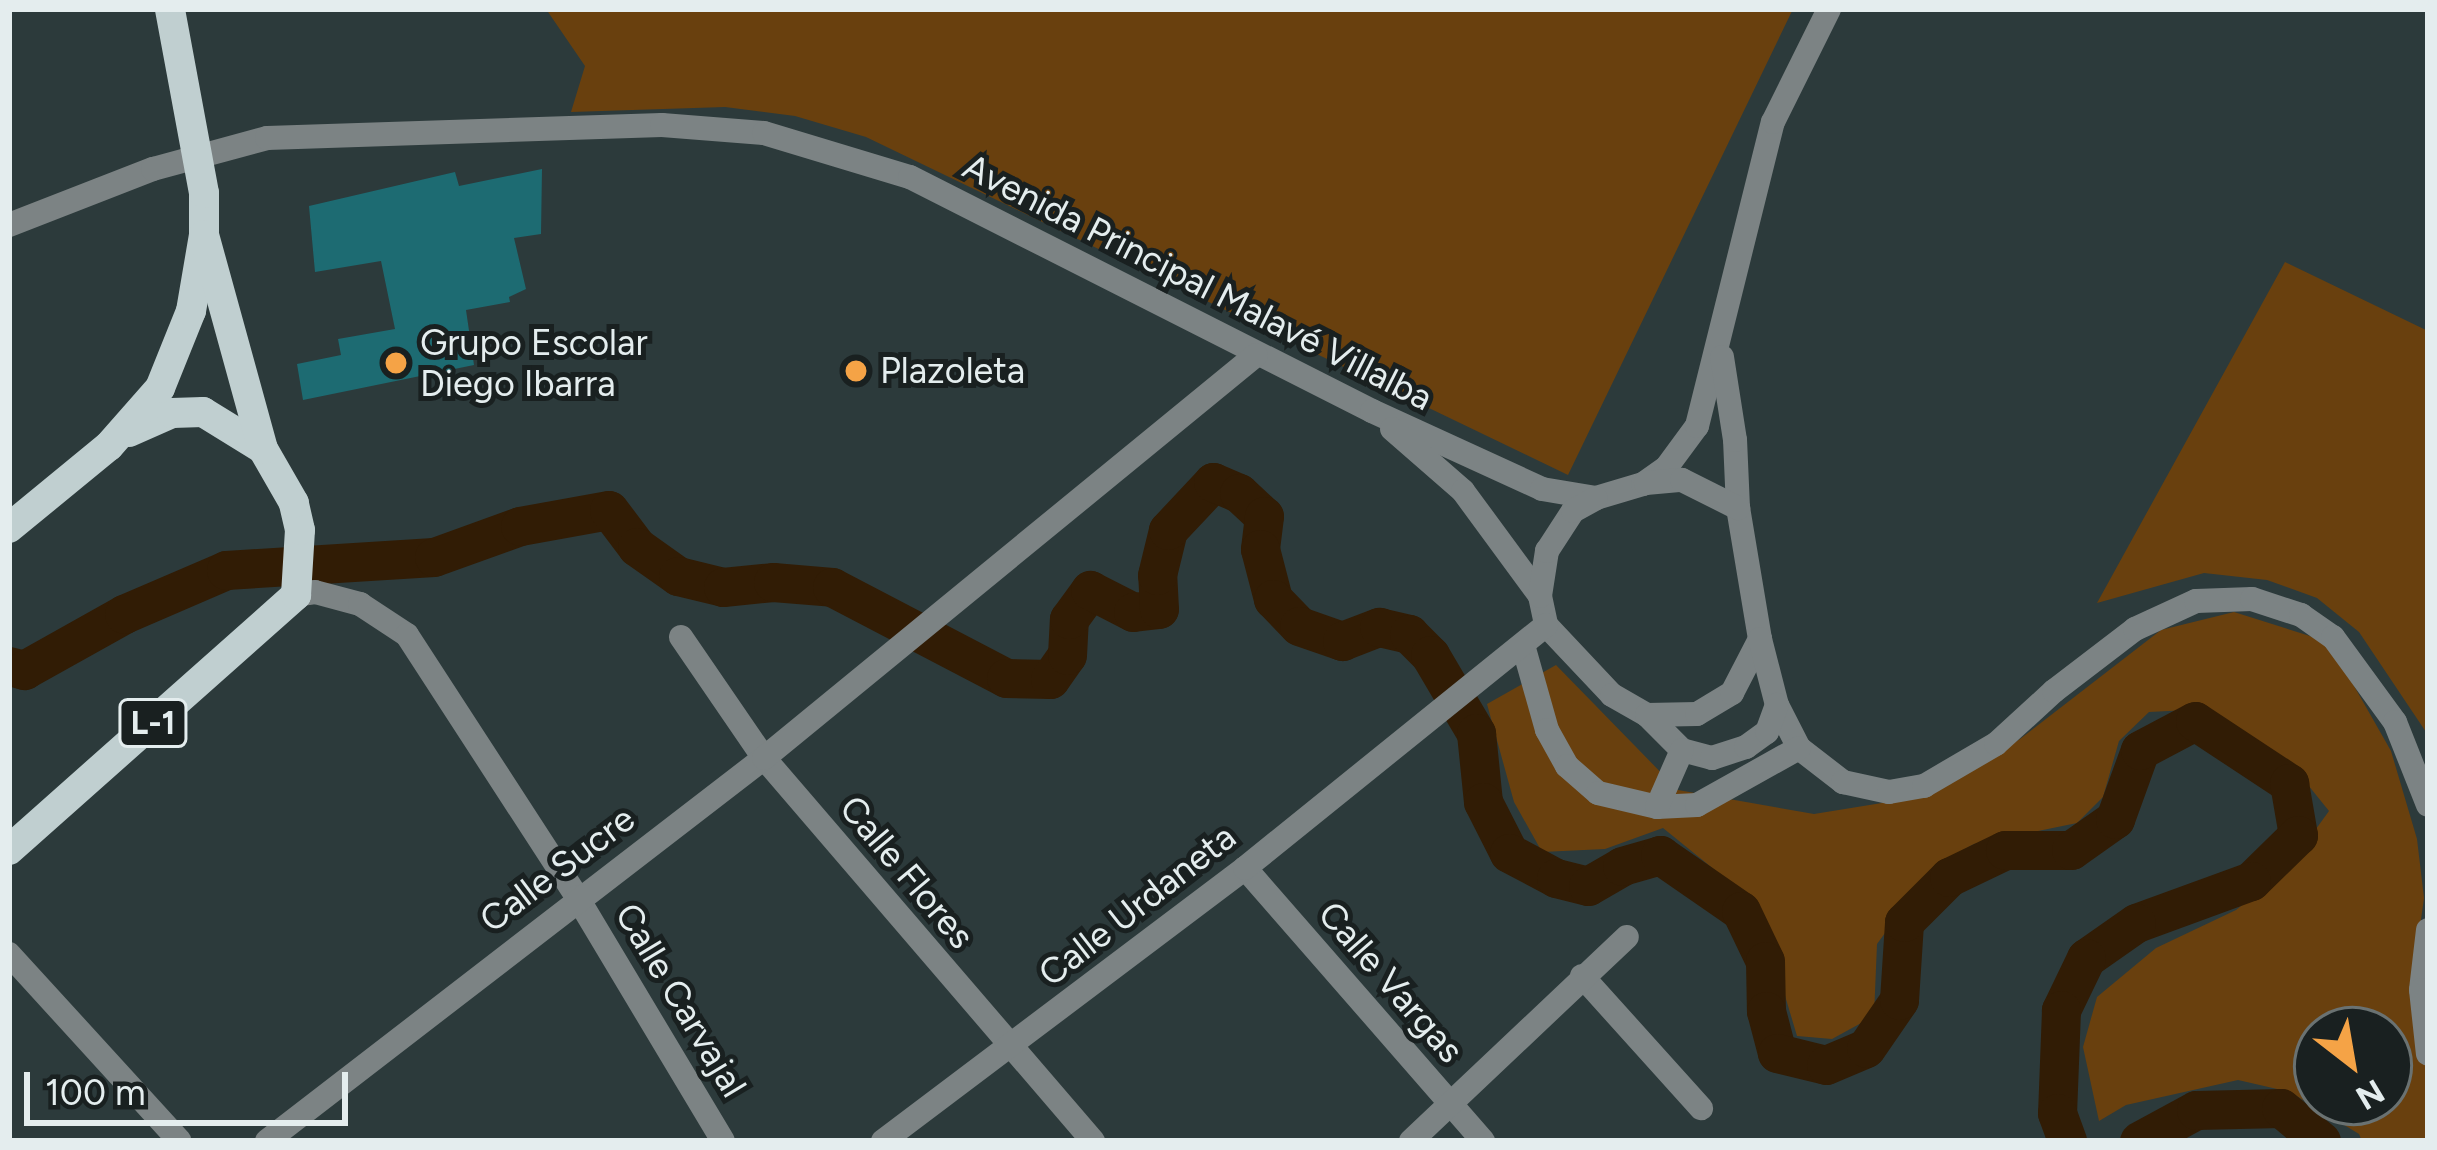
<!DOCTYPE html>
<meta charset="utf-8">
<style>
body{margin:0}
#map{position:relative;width:2437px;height:1150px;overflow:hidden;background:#2c3a3b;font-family:Figtree,sans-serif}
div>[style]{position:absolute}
.green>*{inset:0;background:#69400e}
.river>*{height:39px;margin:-19.5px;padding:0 19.5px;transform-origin:19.5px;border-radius:19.5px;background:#311c05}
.building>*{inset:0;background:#1d6b72}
.minor>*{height:24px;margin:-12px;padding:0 12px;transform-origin:12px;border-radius:12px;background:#7c8384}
.major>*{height:30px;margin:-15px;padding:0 15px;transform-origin:15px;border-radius:15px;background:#c0cfd0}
.dots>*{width:33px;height:33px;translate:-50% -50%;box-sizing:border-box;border:6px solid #192020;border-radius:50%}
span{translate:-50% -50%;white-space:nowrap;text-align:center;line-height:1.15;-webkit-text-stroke:10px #192020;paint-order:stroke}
.shield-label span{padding:3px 9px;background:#192020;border:3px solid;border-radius:9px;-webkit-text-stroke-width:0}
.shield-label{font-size:33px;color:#e4edee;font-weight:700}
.street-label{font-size:36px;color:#e4edee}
.poi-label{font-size:36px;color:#e4edee}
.left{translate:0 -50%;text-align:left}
.frame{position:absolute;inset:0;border:12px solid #e4edee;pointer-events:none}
.north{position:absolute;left:2293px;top:1006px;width:120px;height:120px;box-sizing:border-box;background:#192020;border:3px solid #6a7272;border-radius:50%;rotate:149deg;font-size:33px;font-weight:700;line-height:48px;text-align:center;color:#e4edee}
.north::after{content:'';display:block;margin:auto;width:42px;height:54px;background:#f5a346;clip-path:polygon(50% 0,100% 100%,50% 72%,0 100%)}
.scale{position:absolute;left:24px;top:1072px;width:324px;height:54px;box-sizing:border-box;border:6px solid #e4edee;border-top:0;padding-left:15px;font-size:36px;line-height:42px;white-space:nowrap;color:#e4edee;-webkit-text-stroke:9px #192020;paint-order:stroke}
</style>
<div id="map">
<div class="green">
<div style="clip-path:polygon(546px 9px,1793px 9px,1568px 475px,866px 137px,795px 116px,725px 107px,571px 112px,585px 66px)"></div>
<div style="clip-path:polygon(2285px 262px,2428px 331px,2428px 735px,2359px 632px,2317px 598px,2267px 580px,2204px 573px,2097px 603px)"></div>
<div style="clip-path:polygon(evenodd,2234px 612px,2329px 642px,2391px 751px,2417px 839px,2424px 898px,2410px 998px,2428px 1064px,2428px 1141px,2362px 1141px,2359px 1134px,2290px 1092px,2238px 1080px,2126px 1105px,2099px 1121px,2083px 1047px,2097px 997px,2156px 948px,2236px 910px,2287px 869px,2329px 811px,2304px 780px,2208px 709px,2149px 712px,2119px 741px,2103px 797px,2077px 823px,1974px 844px,1934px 866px,1877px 944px,1874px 1016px,1832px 1039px,1797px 1036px,1758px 905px,1663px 828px,1605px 849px,1542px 852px,1514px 802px,1487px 704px,1556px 665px,1678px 790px,1814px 814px,1925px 796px,2020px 739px,2161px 630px,2234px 612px,2317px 1030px,2389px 1030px,2389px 1102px,2317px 1102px,2317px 1030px)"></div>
</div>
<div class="river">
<div style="left:9px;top:666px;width:16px;rotate:15deg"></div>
<div style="left:24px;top:670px;width:115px;rotate:-29.2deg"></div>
<div style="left:124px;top:614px;width:111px;rotate:-23.3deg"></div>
<div style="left:226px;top:570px;width:208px;rotate:-3.6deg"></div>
<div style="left:434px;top:557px;width:91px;rotate:-19.8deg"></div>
<div style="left:520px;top:526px;width:90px;rotate:-10.2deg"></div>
<div style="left:609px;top:510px;width:46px;rotate:52.9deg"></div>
<div style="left:637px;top:547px;width:50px;rotate:35.3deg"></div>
<div style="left:678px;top:576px;width:46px;rotate:13.7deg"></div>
<div style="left:723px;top:587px;width:50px;rotate:-5.7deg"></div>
<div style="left:773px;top:582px;width:59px;rotate:4.8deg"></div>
<div style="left:832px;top:587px;width:196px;rotate:27.6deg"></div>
<div style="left:1006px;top:678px;width:44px;rotate:1.3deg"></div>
<div style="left:1050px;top:679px;width:29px;rotate:-55deg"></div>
<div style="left:1067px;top:655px;width:36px;rotate:-87deg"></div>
<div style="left:1069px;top:619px;width:36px;rotate:-54deg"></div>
<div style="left:1090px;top:590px;width:48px;rotate:27.1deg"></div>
<div style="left:1133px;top:612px;width:26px;rotate:-7deg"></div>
<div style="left:1159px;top:609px;width:34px;rotate:-93deg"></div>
<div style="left:1157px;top:575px;width:46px;rotate:-76.3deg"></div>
<div style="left:1168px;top:530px;width:66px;rotate:-46.8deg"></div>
<div style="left:1213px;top:482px;width:28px;rotate:23deg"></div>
<div style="left:1239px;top:493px;width:34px;rotate:43deg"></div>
<div style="left:1264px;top:516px;width:33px;rotate:97deg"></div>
<div style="left:1260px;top:549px;width:52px;rotate:75.4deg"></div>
<div style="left:1273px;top:599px;width:37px;rotate:46deg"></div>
<div style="left:1299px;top:626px;width:46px;rotate:19.2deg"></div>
<div style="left:1342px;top:641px;width:40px;rotate:-21deg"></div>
<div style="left:1379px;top:627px;width:31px;rotate:13deg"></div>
<div style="left:1409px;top:634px;width:30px;rotate:45deg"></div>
<div style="left:1430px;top:655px;width:91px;rotate:59.5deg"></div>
<div style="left:1476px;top:733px;width:69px;rotate:84.2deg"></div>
<div style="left:1483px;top:802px;width:57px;rotate:63deg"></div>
<div style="left:1509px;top:853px;width:53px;rotate:28deg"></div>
<div style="left:1556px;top:878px;width:33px;rotate:14deg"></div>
<div style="left:1588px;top:886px;width:39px;rotate:-30deg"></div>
<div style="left:1622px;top:866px;width:40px;rotate:-16deg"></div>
<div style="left:1660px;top:855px;width:98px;rotate:34.7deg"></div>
<div style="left:1741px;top:911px;width:55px;rotate:64.4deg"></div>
<div style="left:1765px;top:961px;width:50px;rotate:88.9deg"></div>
<div style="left:1766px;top:1011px;width:43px;rotate:75.3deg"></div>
<div style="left:1777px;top:1053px;width:50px;rotate:13.8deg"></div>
<div style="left:1826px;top:1065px;width:43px;rotate:-23deg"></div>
<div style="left:1866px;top:1048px;width:58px;rotate:-55.5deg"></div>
<div style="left:1899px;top:1000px;width:78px;rotate:-86.3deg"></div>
<div style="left:1904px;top:922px;width:64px;rotate:-45deg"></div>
<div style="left:1949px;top:877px;width:62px;rotate:-25.7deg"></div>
<div style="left:2005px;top:850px;width:66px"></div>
<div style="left:2071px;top:850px;width:54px;rotate:-35.2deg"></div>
<div style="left:2115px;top:819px;width:73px;rotate:-70.1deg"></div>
<div style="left:2140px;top:750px;width:62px;rotate:-27.8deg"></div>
<div style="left:2195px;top:721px;width:113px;rotate:33.4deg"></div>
<div style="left:2289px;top:783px;width:53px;rotate:80.2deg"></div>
<div style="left:2298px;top:835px;width:66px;rotate:135.6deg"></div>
<div style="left:2251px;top:881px;width:122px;rotate:159.9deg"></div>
<div style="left:2136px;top:923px;width:61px;rotate:145deg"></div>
<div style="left:2086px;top:958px;width:58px;rotate:115.7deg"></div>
<div style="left:2061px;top:1010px;width:103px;rotate:92.2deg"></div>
<div style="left:2057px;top:1113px;width:30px;rotate:70deg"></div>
<div style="left:2139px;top:1141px;width:65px;rotate:-28.5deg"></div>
<div style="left:2196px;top:1110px;width:85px;rotate:-1.3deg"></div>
<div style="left:2281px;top:1108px;width:52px;rotate:39.5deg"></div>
</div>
<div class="building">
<div style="clip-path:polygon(542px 169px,541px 234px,514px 238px,526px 289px,509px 297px,510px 302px,466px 310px,474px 365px,303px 400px,297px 364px,341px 355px,338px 339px,395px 329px,381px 261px,315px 272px,309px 206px,455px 172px,459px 186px)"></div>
</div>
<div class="minor">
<div style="left:9px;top:225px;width:155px;rotate:-21.3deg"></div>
<div style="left:153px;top:169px;width:118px;rotate:-15.2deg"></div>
<div style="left:267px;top:138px;width:395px;rotate:-1.9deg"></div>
<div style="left:662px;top:125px;width:102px;rotate:4.5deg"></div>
<div style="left:764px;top:133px;width:152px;rotate:16.8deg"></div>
<div style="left:910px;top:177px;width:518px;rotate:26.86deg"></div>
<div style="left:1372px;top:411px;width:187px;rotate:24.6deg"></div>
<div style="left:1542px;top:489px;width:55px;rotate:9.5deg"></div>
<div style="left:1596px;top:498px;width:49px;rotate:-16.6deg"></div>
<div style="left:1643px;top:484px;width:28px;rotate:-35deg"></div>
<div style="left:1666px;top:468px;width:52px;rotate:-53.6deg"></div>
<div style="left:1697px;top:426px;width:313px;rotate:-76deg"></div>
<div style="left:1773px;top:122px;width:126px;rotate:-63.6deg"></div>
<div style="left:1392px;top:429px;width:94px;rotate:41.1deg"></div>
<div style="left:1463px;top:491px;width:130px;rotate:53.7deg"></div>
<div style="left:1540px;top:596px;width:30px;rotate:78deg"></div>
<div style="left:1546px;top:625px;width:96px;rotate:46.7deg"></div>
<div style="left:1612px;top:695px;width:40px;rotate:29.7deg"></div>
<div style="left:1647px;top:715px;width:50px;rotate:-1.1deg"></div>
<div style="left:1697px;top:714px;width:41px;rotate:-31deg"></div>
<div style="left:1732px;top:693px;width:61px;rotate:-62.6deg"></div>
<div style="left:1760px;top:639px;width:133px;rotate:-99.5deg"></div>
<div style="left:1738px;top:508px;width:68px;rotate:-92.5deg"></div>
<div style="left:1735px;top:440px;width:84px;rotate:-98.9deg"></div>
<div style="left:1646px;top:483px;width:36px;rotate:-5deg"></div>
<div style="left:1682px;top:480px;width:63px;rotate:26.6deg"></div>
<div style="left:296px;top:595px;width:19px;rotate:-9deg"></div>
<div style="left:315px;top:592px;width:47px;rotate:14.9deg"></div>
<div style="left:360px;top:604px;width:56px;rotate:33.4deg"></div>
<div style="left:407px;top:635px;width:312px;rotate:57deg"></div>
<div style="left:577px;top:897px;width:284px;rotate:59.1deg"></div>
<div style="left:1540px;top:596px;width:46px;rotate:-81.2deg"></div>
<div style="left:1547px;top:551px;width:48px;rotate:-57deg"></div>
<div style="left:1573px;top:511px;width:26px;rotate:-29deg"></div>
<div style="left:681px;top:637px;width:147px;rotate:55.6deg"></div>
<div style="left:764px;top:758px;width:505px;rotate:49.34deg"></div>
<div style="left:1760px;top:639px;width:68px;rotate:75.6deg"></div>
<div style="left:1777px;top:705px;width:48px;rotate:62.9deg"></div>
<div style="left:1799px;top:748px;width:56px;rotate:37.7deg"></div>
<div style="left:1843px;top:782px;width:47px;rotate:12.3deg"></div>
<div style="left:1889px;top:792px;width:36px;rotate:-10deg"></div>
<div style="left:1924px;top:786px;width:83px;rotate:-30.3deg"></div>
<div style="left:1996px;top:744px;width:79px;rotate:-42.4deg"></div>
<div style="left:2054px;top:691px;width:102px;rotate:-37.4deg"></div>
<div style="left:2135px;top:629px;width:67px;rotate:-24.7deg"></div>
<div style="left:2196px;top:601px;width:56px;rotate:-2deg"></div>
<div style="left:2252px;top:599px;width:52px;rotate:18.1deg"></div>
<div style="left:2301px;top:615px;width:39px;rotate:35deg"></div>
<div style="left:2333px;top:637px;width:105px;rotate:53.9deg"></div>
<div style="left:2395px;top:722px;width:89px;rotate:68.3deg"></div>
<div style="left:1523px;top:645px;width:88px;rotate:74.2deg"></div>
<div style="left:1547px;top:730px;width:41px;rotate:60.9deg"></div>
<div style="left:1567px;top:766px;width:41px;rotate:41.1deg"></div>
<div style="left:1598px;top:793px;width:61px;rotate:13.3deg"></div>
<div style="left:1657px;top:807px;width:40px;rotate:-2.9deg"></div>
<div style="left:1697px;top:805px;width:117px;rotate:-29.2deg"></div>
<div style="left:1647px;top:715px;width:49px;rotate:45deg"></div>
<div style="left:1682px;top:750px;width:31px;rotate:15deg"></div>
<div style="left:1712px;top:758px;width:36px;rotate:-18deg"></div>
<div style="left:1746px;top:747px;width:26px;rotate:-36deg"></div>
<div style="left:1767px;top:732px;width:29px;rotate:-70deg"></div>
<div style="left:1657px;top:807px;width:62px;rotate:-66.3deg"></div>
<div style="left:1245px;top:868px;width:362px;rotate:48.9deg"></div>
<div style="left:2428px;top:930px;width:60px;rotate:96.7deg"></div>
<div style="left:2421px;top:990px;width:64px;rotate:83.8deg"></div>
<div style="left:9px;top:954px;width:253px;rotate:47.6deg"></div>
<div style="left:1582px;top:976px;width:178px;rotate:48deg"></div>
<div style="left:267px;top:1141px;width:627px;rotate:-37.62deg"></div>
<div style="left:764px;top:758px;width:636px;rotate:-39.32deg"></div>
<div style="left:883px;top:1141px;width:453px;rotate:-37deg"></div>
<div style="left:1245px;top:868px;width:387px;rotate:-38.9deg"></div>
<div style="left:1411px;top:1141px;width:297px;rotate:-43.4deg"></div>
</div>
<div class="major">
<div style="left:129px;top:432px;width:47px;rotate:-23.8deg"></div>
<div style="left:172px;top:413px;width:31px;rotate:-2deg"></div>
<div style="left:203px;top:412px;width:70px;rotate:31.7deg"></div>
<div style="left:9px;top:528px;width:129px;rotate:-39.4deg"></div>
<div style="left:109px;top:446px;width:77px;rotate:-48.7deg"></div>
<div style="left:160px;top:388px;width:83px;rotate:-68.1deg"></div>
<div style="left:191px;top:311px;width:77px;rotate:-80.3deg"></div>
<div style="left:204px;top:235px;width:42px;rotate:-90deg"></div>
<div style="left:204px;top:193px;width:187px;rotate:-100.5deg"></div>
<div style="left:9px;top:850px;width:384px;rotate:-41.6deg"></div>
<div style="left:296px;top:595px;width:65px;rotate:-86.5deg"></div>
<div style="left:300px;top:530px;width:28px;rotate:-103deg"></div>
<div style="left:294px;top:503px;width:62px;rotate:-119.9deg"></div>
<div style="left:263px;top:449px;width:222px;rotate:-105.4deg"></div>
</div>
<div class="dots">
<div style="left:396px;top:363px;background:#f5a346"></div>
<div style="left:856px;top:371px;background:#f5a346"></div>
</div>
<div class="shield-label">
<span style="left:153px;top:723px">L-1</span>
</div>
<div class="street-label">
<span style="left:1198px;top:282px;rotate:27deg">Avenida Principal Malavé Villalba</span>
<span style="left:557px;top:869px;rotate:-37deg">Calle Sucre</span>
<span style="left:907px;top:872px;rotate:50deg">Calle Flores</span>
<span style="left:1137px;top:905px;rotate:-38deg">Calle Urdaneta</span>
<span style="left:1391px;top:982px;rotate:49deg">Calle Vargas</span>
<span style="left:681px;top:1000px;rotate:59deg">Calle Carvajal</span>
</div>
<div class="poi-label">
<span class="left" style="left:420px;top:363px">Grupo Escolar<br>Diego Ibarra</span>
<span class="left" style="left:880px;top:371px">Plazoleta</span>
</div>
<div class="frame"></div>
<div class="north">N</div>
<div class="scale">100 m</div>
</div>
